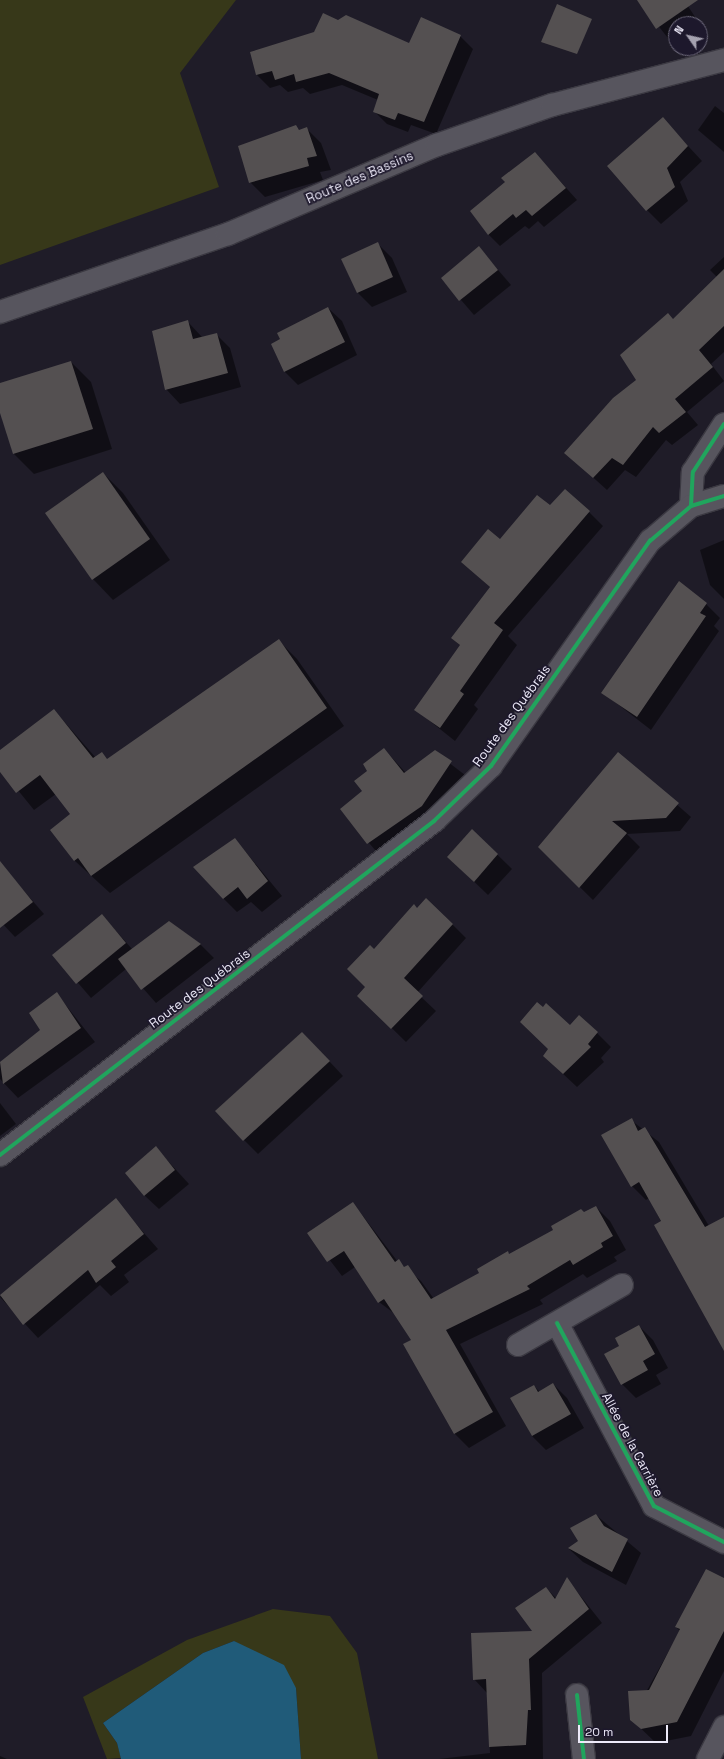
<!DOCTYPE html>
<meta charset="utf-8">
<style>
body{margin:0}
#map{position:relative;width:724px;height:1759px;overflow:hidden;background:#1f1c28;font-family:"Space Grotesk",sans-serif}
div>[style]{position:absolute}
.green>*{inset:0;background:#373819}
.water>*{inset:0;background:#205b79}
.shadow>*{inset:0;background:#0007}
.building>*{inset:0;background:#545051}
.roads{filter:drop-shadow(1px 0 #3b3942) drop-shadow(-1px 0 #3b3942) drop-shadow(0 1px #3b3942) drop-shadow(0 -1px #3b3942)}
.minor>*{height:22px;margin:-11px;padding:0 11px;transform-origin:11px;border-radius:11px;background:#57555e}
.secondary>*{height:22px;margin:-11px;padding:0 11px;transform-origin:11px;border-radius:11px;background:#57555e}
.cycleway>*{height:4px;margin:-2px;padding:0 2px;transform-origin:2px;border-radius:2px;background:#20a55d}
span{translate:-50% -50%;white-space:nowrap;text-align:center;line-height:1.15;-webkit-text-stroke:3.5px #1d182c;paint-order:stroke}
.street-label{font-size:13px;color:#edeaf9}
.north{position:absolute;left:668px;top:16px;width:40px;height:40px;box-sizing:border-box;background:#1d182c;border:1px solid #706c7e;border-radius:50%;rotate:304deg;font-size:11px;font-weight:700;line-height:16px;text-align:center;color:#edeaf9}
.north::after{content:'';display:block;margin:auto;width:14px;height:18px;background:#a5a2b0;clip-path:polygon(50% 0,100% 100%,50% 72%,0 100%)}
.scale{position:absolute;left:578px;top:1725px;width:90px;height:18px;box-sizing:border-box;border:2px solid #edeaf9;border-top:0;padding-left:5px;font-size:12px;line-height:14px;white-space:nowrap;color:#edeaf9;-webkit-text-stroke:3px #1d182c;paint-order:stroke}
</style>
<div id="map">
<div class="green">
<div style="clip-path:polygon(0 0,236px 0,180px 73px,219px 187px,0 265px)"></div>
<div style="clip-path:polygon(273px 1609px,330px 1616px,357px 1653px,378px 1759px,301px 1759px,296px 1688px,234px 1641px,203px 1653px,103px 1723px,117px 1743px,121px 1758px,107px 1759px,83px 1697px,187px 1640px)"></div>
</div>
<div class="water">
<div style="clip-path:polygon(234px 1641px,284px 1665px,296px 1688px,301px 1759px,121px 1759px,117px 1743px,103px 1723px,203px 1653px)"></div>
</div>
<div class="shadow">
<div style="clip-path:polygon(638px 0,684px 0,699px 23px,676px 24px,676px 39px,671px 42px)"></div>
<div style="clip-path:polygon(338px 21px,410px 44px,460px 36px,473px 49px,436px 134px,411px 125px,408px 132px,387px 124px,375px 112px,378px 100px,342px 85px,310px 94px,303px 88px,288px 92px,280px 85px,270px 88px,257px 75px,315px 32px)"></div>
<div style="clip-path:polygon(715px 106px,724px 113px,724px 152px,698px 130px)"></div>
<div style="clip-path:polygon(663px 119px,702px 161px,680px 182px,688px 201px,661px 224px,647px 210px)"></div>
<div style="clip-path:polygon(296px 127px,300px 131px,307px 129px,321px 143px,331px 170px,320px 172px,323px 180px,265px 197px,250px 182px)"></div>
<div style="clip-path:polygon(535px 153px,577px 200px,544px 227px,538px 221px,529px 229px,525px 226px,500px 246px,488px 234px,506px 183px)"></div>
<div style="clip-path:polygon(378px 244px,392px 258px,407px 292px,372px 307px,358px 293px)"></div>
<div style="clip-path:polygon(479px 248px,511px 285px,474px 315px,442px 278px)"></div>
<div style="clip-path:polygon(724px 257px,724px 352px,711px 364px,724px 381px,687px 412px,698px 425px,672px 445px,666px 440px,636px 477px,625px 470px,607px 490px,566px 453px,638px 380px,674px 320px,717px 277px,710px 270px)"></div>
<div style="clip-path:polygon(328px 308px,342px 321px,357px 355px,298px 385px,285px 372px,273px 344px)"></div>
<div style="clip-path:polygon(187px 321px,202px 337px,216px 334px,230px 348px,241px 387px,180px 404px,166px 389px)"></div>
<div style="clip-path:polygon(71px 362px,91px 382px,112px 449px,34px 474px,14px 454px,0 409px,0 384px)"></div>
<div style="clip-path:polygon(103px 473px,123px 493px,170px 560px,113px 600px,93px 579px)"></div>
<div style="clip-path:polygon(589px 512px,603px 526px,508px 636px,517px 645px,474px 705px,478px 709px,455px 741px,416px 710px,461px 646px,452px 638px,491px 588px,462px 561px,501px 541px)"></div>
<div style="clip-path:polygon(724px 540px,724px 599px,710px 585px,700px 550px)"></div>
<div style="clip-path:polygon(706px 604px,720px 618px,714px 626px,719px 631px,651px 730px,602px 692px)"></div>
<div style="clip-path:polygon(279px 641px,297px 659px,344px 726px,110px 893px,75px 861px,52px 830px,72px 814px,56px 794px,34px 810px,0 768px,0 752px,54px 710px,96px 758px,108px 760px)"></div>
<div style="clip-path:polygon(384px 749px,406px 773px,435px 752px,465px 775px,435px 820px,381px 857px,341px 810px,364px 791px,368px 771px)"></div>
<div style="clip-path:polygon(618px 753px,691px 817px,680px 831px,627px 834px,640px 847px,593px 900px,539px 847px)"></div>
<div style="clip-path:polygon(472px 830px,512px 869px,488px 895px,463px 871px)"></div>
<div style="clip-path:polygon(235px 839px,282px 896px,262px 912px,251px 902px,237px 912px,223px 898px)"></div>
<div style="clip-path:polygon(4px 868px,44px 914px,15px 937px,0 921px,0 871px)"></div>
<div style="clip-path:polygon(417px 909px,452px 924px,466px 938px,417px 993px,436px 1011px,406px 1042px,359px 996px,367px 987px,374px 950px)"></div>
<div style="clip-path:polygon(102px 915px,132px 949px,200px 944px,214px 958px,156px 1003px,126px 969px,91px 998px,54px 955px)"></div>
<div style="clip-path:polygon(57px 994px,95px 1042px,18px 1098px,0 1079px,0 1063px,41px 1030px)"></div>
<div style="clip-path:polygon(570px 1026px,597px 1033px,611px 1047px,601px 1058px,604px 1062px,577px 1087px,544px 1056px)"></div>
<div style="clip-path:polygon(316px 1047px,343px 1076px,258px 1154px,244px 1140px)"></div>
<div style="clip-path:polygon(0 1103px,16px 1124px,0 1136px)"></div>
<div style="clip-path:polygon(631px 1120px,659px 1142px,709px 1226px,724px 1222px,724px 1345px,649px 1198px,646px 1200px,632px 1186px)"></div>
<div style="clip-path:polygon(156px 1148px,189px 1184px,159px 1209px,144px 1195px)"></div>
<div style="clip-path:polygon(115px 1200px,158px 1249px,124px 1275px,129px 1282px,111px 1296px,100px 1285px,38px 1338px,0 1297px)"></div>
<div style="clip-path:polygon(353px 1203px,398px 1262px,421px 1281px,434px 1299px,480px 1273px,507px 1252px,510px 1255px,596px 1207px,610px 1221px,626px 1250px,614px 1257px,617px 1261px,587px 1278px,583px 1274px,540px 1300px,543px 1304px,460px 1344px,506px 1426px,469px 1448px,455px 1434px,408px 1352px,413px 1340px,395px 1314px,379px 1302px,355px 1267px,342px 1276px,309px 1233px)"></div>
<div style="clip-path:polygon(639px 1326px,653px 1340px,668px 1368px,656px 1375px,661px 1384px,636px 1398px,622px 1384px,605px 1354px,620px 1346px)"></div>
<div style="clip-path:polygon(553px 1384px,567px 1398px,584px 1428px,546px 1450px,532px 1436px,511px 1398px,534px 1386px,540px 1392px)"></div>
<div style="clip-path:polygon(596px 1515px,641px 1553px,626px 1585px,583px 1562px,569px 1549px,580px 1542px)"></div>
<div style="clip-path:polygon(567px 1579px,602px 1623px,542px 1673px,543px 1759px,439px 1759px,490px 1753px,487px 1693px,474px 1679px,534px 1632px,546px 1588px,557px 1599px)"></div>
<div style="clip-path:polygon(724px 1579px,724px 1671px,691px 1736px,656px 1743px,631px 1719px,680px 1631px,676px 1627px)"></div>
<div style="clip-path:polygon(0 1756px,7px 1759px,0 1759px)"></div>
</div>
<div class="building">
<div style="clip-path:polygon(637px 0,698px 0,656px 29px)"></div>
<div style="clip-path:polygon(557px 4px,592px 19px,577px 54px,541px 42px)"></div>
<div style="clip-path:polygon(323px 13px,338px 20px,346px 15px,409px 43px,421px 17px,461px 35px,424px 122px,398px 113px,395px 120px,373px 112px,379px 94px,329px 73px,296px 82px,294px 74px,275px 80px,272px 71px,256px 75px,250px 52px,314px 32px)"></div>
<div style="clip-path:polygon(663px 117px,688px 146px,667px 168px,675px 187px,646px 211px,607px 166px)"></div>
<div style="clip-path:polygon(296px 125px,299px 130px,307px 127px,317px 156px,307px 158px,309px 166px,249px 183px,238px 146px)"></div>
<div style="clip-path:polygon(535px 152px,566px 188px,532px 216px,526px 210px,516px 218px,513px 214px,488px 235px,470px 211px,505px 182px,501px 178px)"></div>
<div style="clip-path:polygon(378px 242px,393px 277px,357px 293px,341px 259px)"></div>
<div style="clip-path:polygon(479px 246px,498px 270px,459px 301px,441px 278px)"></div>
<div style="clip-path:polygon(724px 269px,724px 326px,699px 350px,713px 367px,675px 399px,686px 412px,659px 433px,653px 427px,623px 465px,612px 458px,593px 478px,564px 453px,613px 398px,636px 380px,620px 355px,668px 313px,673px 319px)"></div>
<div style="clip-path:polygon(328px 307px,345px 342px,284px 372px,271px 344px,280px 339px,277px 333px)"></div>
<div style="clip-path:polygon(188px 320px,193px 339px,217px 333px,228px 373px,165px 390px,152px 331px)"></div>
<div style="clip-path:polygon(71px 361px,93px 429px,13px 454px,0 413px,0 383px)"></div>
<div style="clip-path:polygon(103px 472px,150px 539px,92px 580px,45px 513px)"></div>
<div style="clip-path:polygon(565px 489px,590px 511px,494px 623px,503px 630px,460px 691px,464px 694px,440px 728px,414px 710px,460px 645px,451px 638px,490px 587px,461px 562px,488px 529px,500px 539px,537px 495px,550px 505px)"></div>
<div style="clip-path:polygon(679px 581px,707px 603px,700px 613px,706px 616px,637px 717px,601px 693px)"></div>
<div style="clip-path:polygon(279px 639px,327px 708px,91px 876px,78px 858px,74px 861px,50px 830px,70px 814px,40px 775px,16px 793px,0 772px,0 750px,54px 709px,93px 758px,102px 752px,107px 759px)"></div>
<div style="clip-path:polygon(384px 748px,404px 773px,435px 750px,452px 761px,422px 806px,367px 844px,340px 809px,362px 791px,354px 781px,367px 771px,363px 764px)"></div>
<div style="clip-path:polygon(618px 752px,679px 803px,666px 818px,612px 821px,627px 833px,579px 888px,538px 847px)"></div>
<div style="clip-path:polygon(472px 829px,498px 854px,474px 882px,447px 857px)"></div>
<div style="clip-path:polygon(235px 838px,268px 881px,247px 899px,238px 887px,223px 899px,193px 867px)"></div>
<div style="clip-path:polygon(0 861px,33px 902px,0 928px)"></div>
<div style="clip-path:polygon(426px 898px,453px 924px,404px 978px,423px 996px,391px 1029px,357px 996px,365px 987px,347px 969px,370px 945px,374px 949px,414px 904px,417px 908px)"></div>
<div style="clip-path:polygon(102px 914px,126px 943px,76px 984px,52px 955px)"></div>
<div style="clip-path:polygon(169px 921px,201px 944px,141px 990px,118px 959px)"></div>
<div style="clip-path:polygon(57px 992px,81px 1028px,3px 1084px,0 1062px,40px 1030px,29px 1013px)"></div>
<div style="clip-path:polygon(537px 1002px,543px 1007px,546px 1003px,570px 1025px,579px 1015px,598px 1032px,588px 1044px,591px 1047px,563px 1074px,543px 1056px,548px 1049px,520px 1022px)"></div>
<div style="clip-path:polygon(302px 1032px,330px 1061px,243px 1141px,215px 1111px)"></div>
<div style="clip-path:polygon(632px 1118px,638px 1131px,645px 1127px,705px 1227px,724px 1217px,724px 1351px,654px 1225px,661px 1221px,639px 1182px,631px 1187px,601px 1135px)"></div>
<div style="clip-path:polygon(156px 1146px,175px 1170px,144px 1196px,125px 1173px)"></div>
<div style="clip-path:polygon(116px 1198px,144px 1234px,111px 1261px,116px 1267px,96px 1283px,88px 1270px,23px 1325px,0 1295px)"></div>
<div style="clip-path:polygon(353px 1202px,395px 1262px,399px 1259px,404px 1267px,408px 1265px,431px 1299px,479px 1273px,477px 1269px,508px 1251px,509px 1254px,553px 1230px,551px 1226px,581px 1209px,584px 1212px,596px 1206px,613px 1236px,601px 1243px,603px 1247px,573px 1265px,570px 1260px,527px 1286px,530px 1289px,446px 1330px,493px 1412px,454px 1434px,403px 1344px,411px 1340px,384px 1299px,378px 1303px,344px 1251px,327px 1262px,307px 1233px)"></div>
<div style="clip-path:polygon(639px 1325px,655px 1354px,643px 1361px,648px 1370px,621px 1385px,604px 1354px,619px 1346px,615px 1338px)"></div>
<div style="clip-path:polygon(553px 1383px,571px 1414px,532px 1436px,510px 1398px,534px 1385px,538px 1392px)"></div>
<div style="clip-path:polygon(596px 1514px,604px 1526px,628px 1539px,612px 1572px,568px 1548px,578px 1541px,570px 1528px)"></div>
<div style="clip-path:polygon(706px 1569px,724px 1578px,724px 1631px,677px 1722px,641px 1729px,630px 1720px,628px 1691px,649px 1690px,680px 1629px,675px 1627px)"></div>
<div style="clip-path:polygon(567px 1577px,589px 1609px,529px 1659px,531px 1710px,528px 1710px,526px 1745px,489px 1747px,486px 1679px,473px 1680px,471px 1633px,532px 1631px,515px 1608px,546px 1587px,555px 1599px)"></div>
</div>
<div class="roads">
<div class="minor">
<div style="left:691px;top:506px;width:34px;rotate:-87deg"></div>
<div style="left:693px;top:472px;width:57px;rotate:-57.1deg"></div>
<div style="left:0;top:1155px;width:548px;rotate:-37.58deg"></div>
<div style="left:434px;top:821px;width:79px;rotate:-44deg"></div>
<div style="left:491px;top:766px;width:276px;rotate:-54.8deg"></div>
<div style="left:650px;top:541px;width:54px;rotate:-40.5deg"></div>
<div style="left:691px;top:506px;width:34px;rotate:-17deg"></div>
<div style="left:557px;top:1323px;width:207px;rotate:62.1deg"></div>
<div style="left:654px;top:1506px;width:79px;rotate:27.2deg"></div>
<div style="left:518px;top:1345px;width:120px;rotate:-30deg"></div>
<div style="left:577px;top:1695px;width:64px;rotate:83.8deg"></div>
<div style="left:708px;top:1759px;width:36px;rotate:-63deg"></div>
</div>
<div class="secondary">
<div style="left:0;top:312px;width:241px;rotate:-18.9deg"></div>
<div style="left:228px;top:234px;width:227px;rotate:-23.1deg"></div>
<div style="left:437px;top:145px;width:122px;rotate:-19.2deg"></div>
<div style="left:552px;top:105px;width:178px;rotate:-14.7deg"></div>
</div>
</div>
<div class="cycleway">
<div style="left:691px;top:506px;width:34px;rotate:-87deg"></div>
<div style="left:693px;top:472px;width:57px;rotate:-57.1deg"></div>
<div style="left:0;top:1155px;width:548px;rotate:-37.58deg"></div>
<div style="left:434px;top:821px;width:79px;rotate:-44deg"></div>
<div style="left:491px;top:766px;width:276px;rotate:-54.8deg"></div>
<div style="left:650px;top:541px;width:54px;rotate:-40.5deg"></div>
<div style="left:691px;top:506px;width:34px;rotate:-17deg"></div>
<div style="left:557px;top:1323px;width:207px;rotate:62.1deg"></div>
<div style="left:654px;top:1506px;width:79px;rotate:27.2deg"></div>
<div style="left:577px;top:1695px;width:64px;rotate:83.8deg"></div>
</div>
<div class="street-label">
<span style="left:360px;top:178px;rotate:-23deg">Route des Bassins</span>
<span style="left:512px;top:716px;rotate:-54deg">Route des Québrais</span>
<span style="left:200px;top:989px;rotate:-37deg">Route des Québrais</span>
<span style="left:632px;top:1445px;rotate:62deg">Allée de la Carrière</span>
</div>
<div class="north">N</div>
<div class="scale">20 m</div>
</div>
